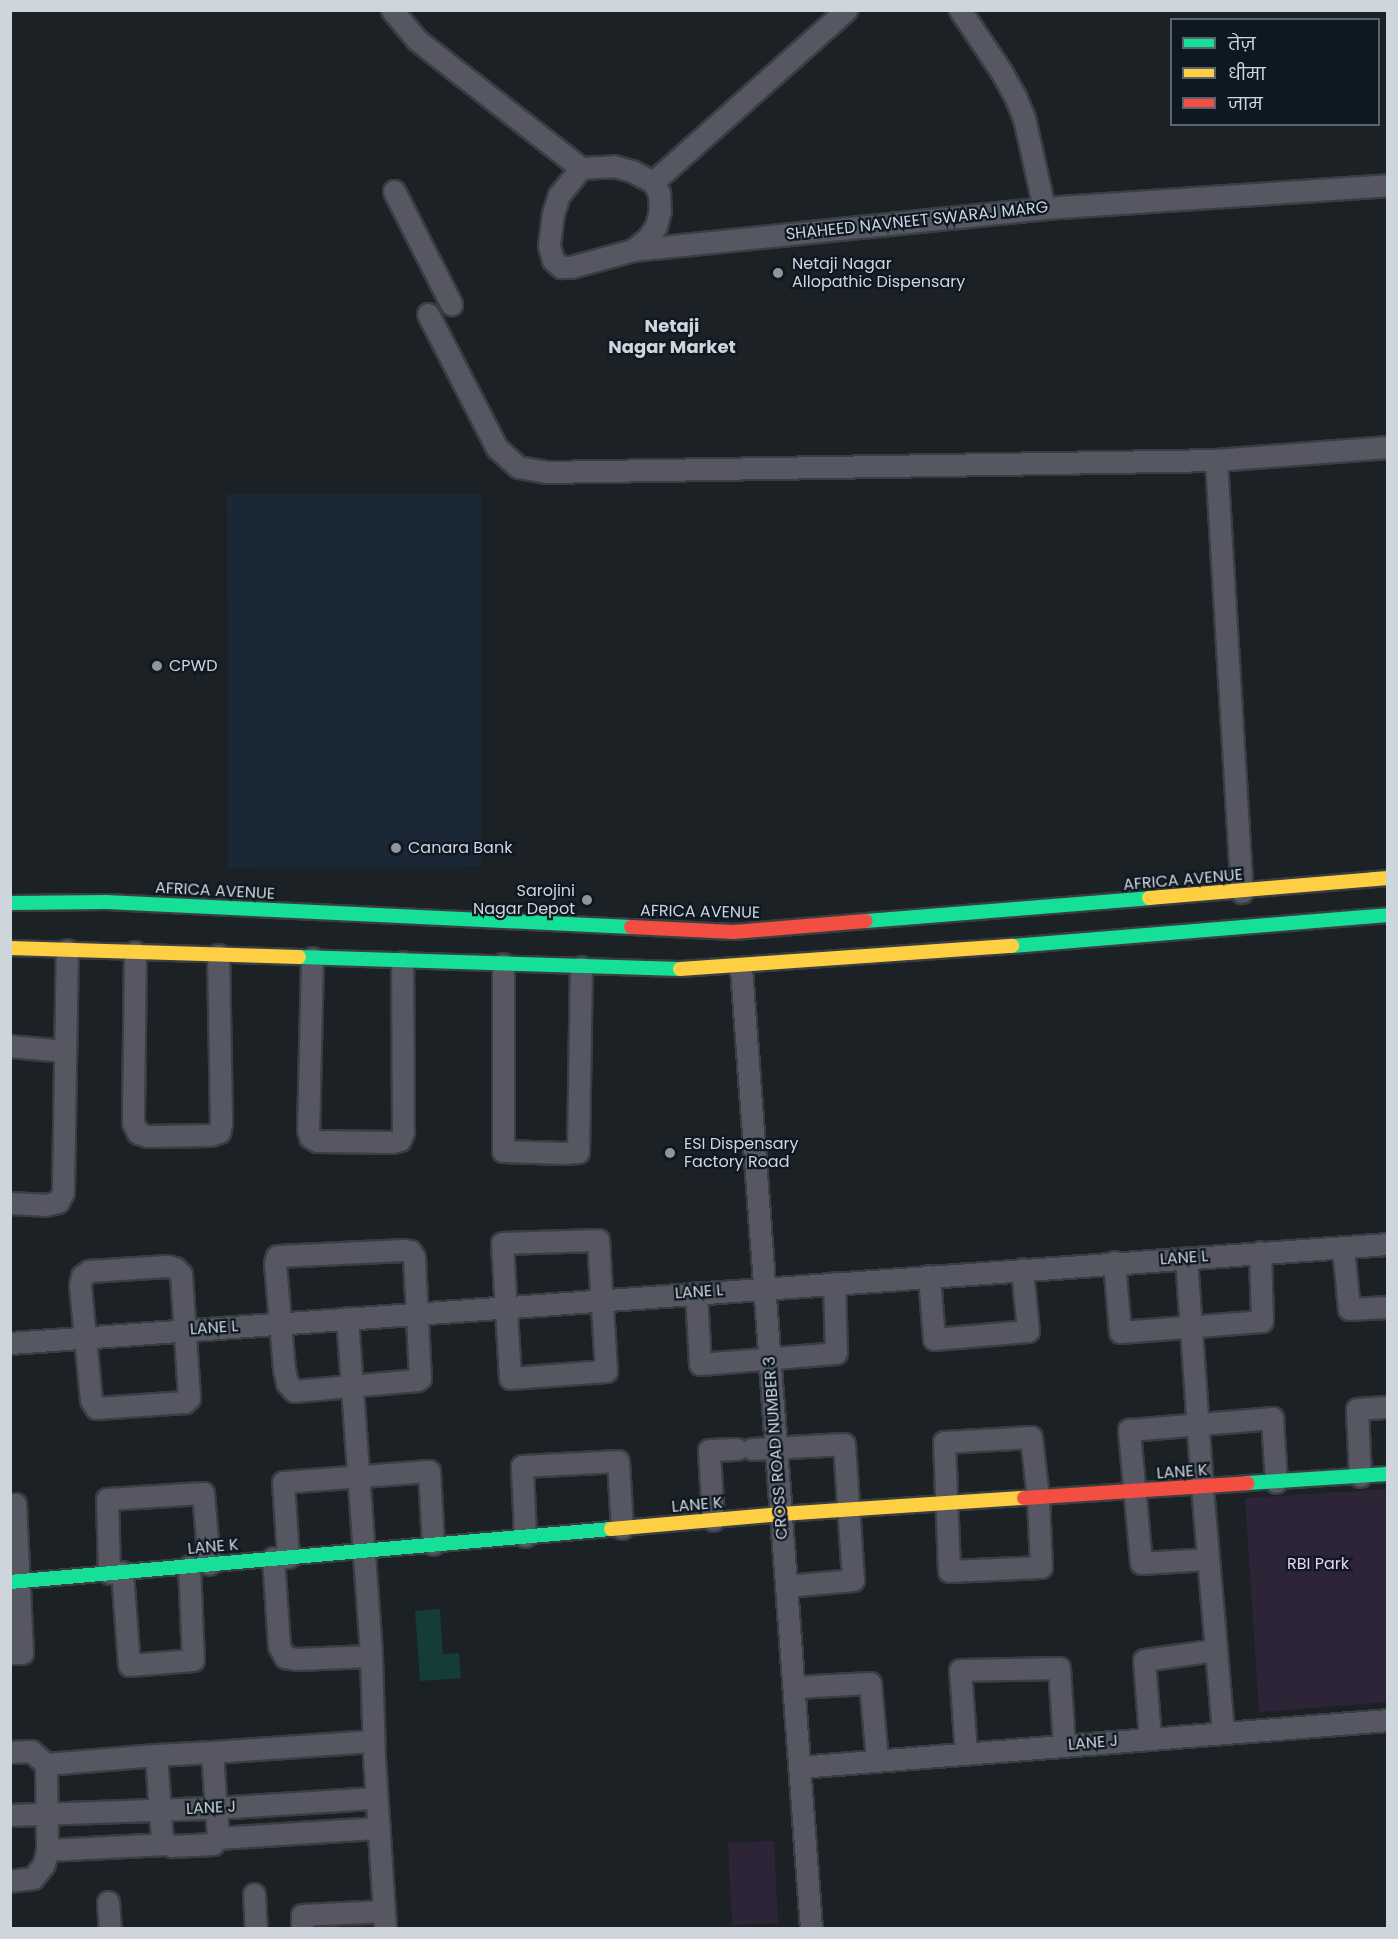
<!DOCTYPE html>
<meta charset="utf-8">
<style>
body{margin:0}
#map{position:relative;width:1398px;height:1939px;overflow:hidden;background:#1c2126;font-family:Poppins,"Noto Sans Devanagari",sans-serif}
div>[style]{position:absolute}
.built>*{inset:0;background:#1a2836}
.green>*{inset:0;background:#2e2437}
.water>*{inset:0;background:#143c38}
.roads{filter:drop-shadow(2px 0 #393e42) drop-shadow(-2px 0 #393e42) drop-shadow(0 2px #393e42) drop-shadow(0 -2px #393e42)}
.street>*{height:21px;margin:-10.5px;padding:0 10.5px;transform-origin:10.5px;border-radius:10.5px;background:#565762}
.fast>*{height:14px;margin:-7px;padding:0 7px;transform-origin:7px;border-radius:7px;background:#16e098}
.slow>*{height:14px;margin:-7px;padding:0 7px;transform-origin:7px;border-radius:7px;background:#ffcf43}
.jam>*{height:14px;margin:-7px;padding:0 7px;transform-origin:7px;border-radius:7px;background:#f24e42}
.dots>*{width:16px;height:16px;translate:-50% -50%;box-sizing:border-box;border:3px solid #0e1822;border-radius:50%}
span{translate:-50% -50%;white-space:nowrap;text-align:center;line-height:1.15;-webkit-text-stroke:4.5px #0e1822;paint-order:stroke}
.street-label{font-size:16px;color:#ced5dc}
.poi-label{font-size:16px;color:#ced5dc}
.left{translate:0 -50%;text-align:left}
.right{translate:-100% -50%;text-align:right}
.park-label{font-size:16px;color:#e7d2f6}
.neighbourhood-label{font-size:18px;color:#ced5dc;font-weight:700}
.frame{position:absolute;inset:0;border:12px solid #ced5dc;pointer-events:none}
.legend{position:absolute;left:1170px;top:18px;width:210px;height:108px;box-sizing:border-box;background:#0e1822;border:2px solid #5b646c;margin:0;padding:8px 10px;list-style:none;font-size:18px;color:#ced5dc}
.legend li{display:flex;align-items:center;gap:12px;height:30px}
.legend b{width:30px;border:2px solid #5b646c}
</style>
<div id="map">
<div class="built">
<div style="clip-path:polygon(227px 494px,481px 494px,481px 867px,228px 868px)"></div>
</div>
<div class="green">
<div style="clip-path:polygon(1387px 1489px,1387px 1702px,1259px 1712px,1245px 1498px)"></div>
<div style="clip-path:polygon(774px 1841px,778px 1923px,732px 1925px,728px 1843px)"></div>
<div style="clip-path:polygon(376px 1921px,376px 1928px,314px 1928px,313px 1924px)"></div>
</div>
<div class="water">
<div style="clip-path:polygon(440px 1609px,443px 1654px,459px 1653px,461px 1678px,420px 1681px,415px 1611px)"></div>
</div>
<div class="roads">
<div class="street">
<div style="left:392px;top:10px;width:39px;rotate:50deg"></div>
<div style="left:417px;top:40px;width:208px;rotate:38deg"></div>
<div style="left:581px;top:168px;width:33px;rotate:-3deg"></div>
<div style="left:614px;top:166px;width:19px;rotate:16deg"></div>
<div style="left:632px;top:171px;width:24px;rotate:28deg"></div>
<div style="left:653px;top:182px;width:13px;rotate:61deg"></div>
<div style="left:659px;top:193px;width:18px;rotate:87deg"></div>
<div style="left:660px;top:211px;width:16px;rotate:105deg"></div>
<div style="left:656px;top:226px;width:14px;rotate:124deg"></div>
<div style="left:648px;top:238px;width:19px;rotate:141deg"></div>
<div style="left:960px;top:10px;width:73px;rotate:56.1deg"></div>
<div style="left:1001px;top:71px;width:29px;rotate:61deg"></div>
<div style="left:1015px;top:96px;width:24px;rotate:68deg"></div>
<div style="left:1024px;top:118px;width:92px;rotate:77.5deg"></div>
<div style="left:581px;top:168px;width:35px;rotate:129deg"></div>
<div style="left:559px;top:195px;width:19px;rotate:108deg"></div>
<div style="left:553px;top:213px;width:33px;rotate:97deg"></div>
<div style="left:549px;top:246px;width:15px;rotate:74deg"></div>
<div style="left:553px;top:260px;width:11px;rotate:41deg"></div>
<div style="left:561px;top:267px;width:10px"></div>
<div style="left:571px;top:267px;width:64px;rotate:-15.3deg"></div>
<div style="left:633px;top:250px;width:413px;rotate:-5.8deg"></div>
<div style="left:1044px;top:208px;width:345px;rotate:-3.8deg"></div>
<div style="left:653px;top:182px;width:259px;rotate:-41.7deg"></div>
<div style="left:394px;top:191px;width:127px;rotate:63.2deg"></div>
<div style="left:428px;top:314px;width:151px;rotate:62.8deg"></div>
<div style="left:497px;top:448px;width:28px;rotate:42deg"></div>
<div style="left:518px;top:467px;width:27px;rotate:10deg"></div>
<div style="left:545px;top:472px;width:671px;rotate:-1.02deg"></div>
<div style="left:1216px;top:460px;width:172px;rotate:-4.3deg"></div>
<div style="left:1216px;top:460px;width:433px;rotate:86.6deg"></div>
<div style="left:135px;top:952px;width:171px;rotate:90.7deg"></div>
<div style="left:133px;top:1123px;width:11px;rotate:63deg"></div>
<div style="left:138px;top:1133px;width:9px;rotate:18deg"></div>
<div style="left:147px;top:1136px;width:64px;rotate:-0.9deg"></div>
<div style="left:211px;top:1135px;width:9px;rotate:-21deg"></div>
<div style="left:219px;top:1132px;width:9px;rotate:-77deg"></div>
<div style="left:221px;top:1123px;width:168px;rotate:-91deg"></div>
<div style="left:312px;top:958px;width:172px;rotate:91.3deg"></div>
<div style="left:308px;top:1130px;width:7px;rotate:74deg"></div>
<div style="left:310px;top:1137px;width:8px;rotate:30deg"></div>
<div style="left:317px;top:1141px;width:76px;rotate:0.8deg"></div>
<div style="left:393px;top:1142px;width:7px;rotate:-16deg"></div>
<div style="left:400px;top:1140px;width:9px;rotate:-69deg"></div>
<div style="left:403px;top:1132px;width:170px;rotate:-90.3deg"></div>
<div style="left:503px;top:964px;width:187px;rotate:90deg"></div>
<div style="left:503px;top:1151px;width:60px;rotate:1.9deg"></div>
<div style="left:563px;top:1153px;width:15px;rotate:-4deg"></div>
<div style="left:578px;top:1152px;width:185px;rotate:-89.1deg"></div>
<div style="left:741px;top:968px;width:963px;rotate:85.83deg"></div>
<div style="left:10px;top:1046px;width:54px;rotate:5.3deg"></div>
<div style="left:10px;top:1203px;width:35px;rotate:3deg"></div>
<div style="left:45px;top:1205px;width:13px;rotate:-13deg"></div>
<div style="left:58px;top:1202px;width:11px;rotate:-63deg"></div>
<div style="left:63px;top:1192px;width:242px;rotate:-89.1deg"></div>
<div style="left:598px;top:1240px;width:131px;rotate:86.5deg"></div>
<div style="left:606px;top:1371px;width:96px;rotate:175.8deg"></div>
<div style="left:510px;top:1378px;width:135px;rotate:-93.4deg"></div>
<div style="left:502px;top:1243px;width:96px;rotate:-1.8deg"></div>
<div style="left:1343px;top:1247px;width:62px;rotate:84.5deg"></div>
<div style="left:1349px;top:1309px;width:39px;rotate:-3deg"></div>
<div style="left:404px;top:1250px;width:6px;rotate:9deg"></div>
<div style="left:410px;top:1251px;width:7px;rotate:56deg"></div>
<div style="left:414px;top:1257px;width:121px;rotate:87.2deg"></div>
<div style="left:420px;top:1378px;width:4px;rotate:146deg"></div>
<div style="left:417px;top:1380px;width:123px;rotate:174.9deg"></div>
<div style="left:294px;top:1391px;width:11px;rotate:-131deg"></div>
<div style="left:287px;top:1383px;width:14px;rotate:-102deg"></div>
<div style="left:284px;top:1369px;width:106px;rotate:-94.9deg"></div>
<div style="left:275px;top:1263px;width:7px;rotate:-74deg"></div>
<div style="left:277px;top:1256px;width:127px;rotate:-2.7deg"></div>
<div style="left:1186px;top:1258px;width:230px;rotate:86deg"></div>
<div style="left:1202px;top:1487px;width:246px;rotate:85.1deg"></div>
<div style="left:1114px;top:1262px;width:70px;rotate:85.1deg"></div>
<div style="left:1120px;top:1332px;width:142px;rotate:-4.4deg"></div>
<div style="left:1262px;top:1321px;width:69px;rotate:-91.7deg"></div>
<div style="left:167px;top:1266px;width:8px;rotate:14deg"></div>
<div style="left:175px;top:1268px;width:8px;rotate:45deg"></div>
<div style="left:181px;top:1274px;width:124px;rotate:86.3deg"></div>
<div style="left:189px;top:1398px;width:6px;rotate:135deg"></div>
<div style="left:185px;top:1402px;width:89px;rotate:176.1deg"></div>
<div style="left:96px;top:1408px;width:9px;rotate:-122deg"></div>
<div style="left:91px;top:1400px;width:116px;rotate:-95.5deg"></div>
<div style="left:80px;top:1285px;width:9px;rotate:-77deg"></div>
<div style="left:82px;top:1276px;width:9px;rotate:-36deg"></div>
<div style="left:89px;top:1271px;width:78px;rotate:-3.7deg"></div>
<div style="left:929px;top:1276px;width:63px;rotate:85.5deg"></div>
<div style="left:934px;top:1339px;width:94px;rotate:-4.9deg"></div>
<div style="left:1028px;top:1331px;width:62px;rotate:-95.5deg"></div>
<div style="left:696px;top:1293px;width:71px;rotate:86.8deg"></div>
<div style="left:700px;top:1364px;width:136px;rotate:-4.6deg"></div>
<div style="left:836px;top:1353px;width:70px;rotate:-91.6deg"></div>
<div style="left:347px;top:1318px;width:339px;rotate:85.9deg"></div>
<div style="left:371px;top:1656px;width:101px;rotate:88.3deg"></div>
<div style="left:374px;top:1757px;width:171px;rotate:86.3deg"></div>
<div style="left:10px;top:1343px;width:1382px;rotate:-4.11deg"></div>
<div style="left:1031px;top:1437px;width:61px;rotate:83.5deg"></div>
<div style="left:1038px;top:1498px;width:69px;rotate:87.5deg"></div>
<div style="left:1041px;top:1567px;width:92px;rotate:177.5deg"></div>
<div style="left:949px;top:1571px;width:129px;rotate:-92.2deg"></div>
<div style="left:944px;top:1442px;width:87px;rotate:-3.3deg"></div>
<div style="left:752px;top:1449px;width:92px;rotate:-3.1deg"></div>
<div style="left:844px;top:1444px;width:136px;rotate:86.2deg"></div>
<div style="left:853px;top:1580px;width:67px;rotate:174.9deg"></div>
<div style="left:1360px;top:1476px;width:67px;rotate:-92.6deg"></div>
<div style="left:1357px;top:1409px;width:31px;rotate:-4deg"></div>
<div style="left:10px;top:1504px;width:5px"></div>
<div style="left:15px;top:1504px;width:149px;rotate:87.3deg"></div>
<div style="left:22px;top:1653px;width:12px;rotate:180deg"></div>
<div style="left:713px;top:1520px;width:70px;rotate:-93.3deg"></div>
<div style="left:709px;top:1450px;width:28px;rotate:-2deg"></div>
<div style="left:525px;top:1536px;width:70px;rotate:-92.5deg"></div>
<div style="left:522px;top:1466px;width:96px;rotate:-3deg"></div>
<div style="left:618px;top:1461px;width:67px;rotate:86.6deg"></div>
<div style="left:288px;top:1557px;width:75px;rotate:-93.8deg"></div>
<div style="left:283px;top:1482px;width:146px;rotate:-4.3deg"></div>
<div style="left:429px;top:1471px;width:73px;rotate:86.9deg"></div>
<div style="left:273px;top:1558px;width:88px;rotate:86.1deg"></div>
<div style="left:279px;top:1646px;width:13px;rotate:61deg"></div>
<div style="left:285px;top:1657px;width:11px;rotate:10deg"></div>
<div style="left:296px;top:1659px;width:75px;rotate:-2.3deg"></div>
<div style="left:1208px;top:1559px;width:67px;rotate:176.6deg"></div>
<div style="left:1141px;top:1563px;width:134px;rotate:-95.2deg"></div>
<div style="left:1129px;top:1430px;width:144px;rotate:-4.8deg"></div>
<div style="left:1272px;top:1418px;width:64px;rotate:86.4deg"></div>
<div style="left:122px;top:1572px;width:93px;rotate:85.7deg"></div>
<div style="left:129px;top:1665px;width:64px;rotate:-4.5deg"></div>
<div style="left:193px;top:1660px;width:94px;rotate:-92.4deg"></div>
<div style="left:109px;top:1573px;width:74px;rotate:-91.5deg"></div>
<div style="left:107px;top:1499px;width:96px;rotate:-3.6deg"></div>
<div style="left:203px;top:1493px;width:71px;rotate:85.2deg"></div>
<div style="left:794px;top:1687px;width:76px;rotate:-3deg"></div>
<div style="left:870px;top:1683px;width:77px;rotate:84.8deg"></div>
<div style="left:1150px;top:1738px;width:78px;rotate:-94.4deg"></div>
<div style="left:1144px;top:1660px;width:73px;rotate:-7.9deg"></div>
<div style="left:10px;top:1752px;width:21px;rotate:-3deg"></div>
<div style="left:31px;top:1751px;width:20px;rotate:41deg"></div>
<div style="left:46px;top:1764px;width:86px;rotate:89.3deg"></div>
<div style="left:47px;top:1850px;width:14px;rotate:102deg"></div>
<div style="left:44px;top:1864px;width:18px;rotate:128deg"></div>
<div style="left:33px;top:1878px;width:23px;rotate:173deg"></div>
<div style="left:966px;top:1753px;width:83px;rotate:-94.1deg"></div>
<div style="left:960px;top:1670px;width:99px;rotate:-1.2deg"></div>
<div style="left:1059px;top:1668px;width:77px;rotate:86.3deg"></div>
<div style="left:156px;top:1755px;width:56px;rotate:-3.1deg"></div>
<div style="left:46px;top:1764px;width:110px;rotate:-4.7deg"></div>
<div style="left:156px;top:1755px;width:85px;rotate:86deg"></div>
<div style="left:162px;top:1840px;width:12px;rotate:31deg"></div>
<div style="left:172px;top:1846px;width:41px;rotate:-2.8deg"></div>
<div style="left:213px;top:1844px;width:8px;rotate:-50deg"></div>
<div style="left:218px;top:1838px;width:86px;rotate:-94deg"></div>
<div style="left:212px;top:1752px;width:161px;rotate:-3.9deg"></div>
<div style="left:799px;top:1767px;width:591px;rotate:-4.56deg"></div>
<div style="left:10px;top:1815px;width:205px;rotate:-2deg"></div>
<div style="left:215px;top:1808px;width:161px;rotate:-3.6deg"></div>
<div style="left:218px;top:1838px;width:161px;rotate:-3.6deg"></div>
<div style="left:47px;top:1850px;width:119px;rotate:-2.9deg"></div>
<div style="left:254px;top:1894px;width:34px;rotate:87deg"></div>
<div style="left:108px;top:1902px;width:26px;rotate:86deg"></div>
<div style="left:302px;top:1928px;width:13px;rotate:-90deg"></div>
<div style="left:302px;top:1915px;width:82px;rotate:-2.8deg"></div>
</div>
<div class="fast">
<div style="left:10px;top:903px;width:96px;rotate:-0.6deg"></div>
<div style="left:106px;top:902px;width:526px;rotate:2.73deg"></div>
<div style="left:866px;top:921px;width:284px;rotate:-4.6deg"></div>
<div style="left:1012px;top:946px;width:377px;rotate:-4.7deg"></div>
<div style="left:299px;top:957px;width:381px;rotate:1.8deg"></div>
<div style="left:1247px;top:1483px;width:141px;rotate:-3.7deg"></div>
<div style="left:10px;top:1582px;width:603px;rotate:-5.04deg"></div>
</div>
<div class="slow">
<div style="left:1149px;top:898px;width:240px;rotate:-4.8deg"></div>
<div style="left:10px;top:948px;width:289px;rotate:1.8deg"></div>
<div style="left:680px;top:969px;width:333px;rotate:-4deg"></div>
<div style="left:611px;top:1529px;width:171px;rotate:-5deg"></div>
<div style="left:781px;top:1514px;width:244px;rotate:-3.8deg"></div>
</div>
<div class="jam">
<div style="left:631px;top:927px;width:103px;rotate:2.8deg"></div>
<div style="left:734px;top:932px;width:132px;rotate:-4.8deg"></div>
<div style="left:1024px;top:1498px;width:224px;rotate:-3.8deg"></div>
</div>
</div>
<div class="dots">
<div style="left:778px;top:273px;background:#90969c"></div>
<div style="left:157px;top:666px;background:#90969c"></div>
<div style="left:396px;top:848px;background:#90969c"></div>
<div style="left:587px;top:900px;background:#90969c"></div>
<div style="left:670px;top:1153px;background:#90969c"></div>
</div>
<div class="street-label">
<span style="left:917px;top:221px;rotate:-6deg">SHAHEED NAVNEET SWARAJ MARG</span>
<span style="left:1183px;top:880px;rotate:-5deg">AFRICA AVENUE</span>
<span style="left:215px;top:891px;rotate:3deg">AFRICA AVENUE</span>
<span style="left:700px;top:912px;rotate:1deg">AFRICA AVENUE</span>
<span style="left:1184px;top:1258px;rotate:-4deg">LANE L</span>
<span style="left:699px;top:1292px;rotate:-4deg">LANE L</span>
<span style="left:214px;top:1328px;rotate:-4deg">LANE L</span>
<span style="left:776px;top:1448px;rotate:-94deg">CROSS ROAD NUMBER 3</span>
<span style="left:1182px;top:1472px;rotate:-4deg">LANE K</span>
<span style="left:697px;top:1505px;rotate:-5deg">LANE K</span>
<span style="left:213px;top:1547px;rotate:-5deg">LANE K</span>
<span style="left:1093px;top:1743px;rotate:-5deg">LANE J</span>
<span style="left:211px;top:1808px;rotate:-3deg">LANE J</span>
</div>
<div class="poi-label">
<span class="left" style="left:792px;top:273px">Netaji Nagar<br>Allopathic Dispensary</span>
<span class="left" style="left:169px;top:666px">CPWD</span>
<span class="left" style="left:408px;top:848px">Canara Bank</span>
<span class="right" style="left:575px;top:900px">Sarojini<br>Nagar Depot</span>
<span class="left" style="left:684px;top:1153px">ESI Dispensary<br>Factory Road</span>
</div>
<div class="park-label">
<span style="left:1318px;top:1564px">RBI Park</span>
</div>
<div class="neighbourhood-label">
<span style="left:672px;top:337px">Netaji<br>Nagar Market</span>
</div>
<div class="frame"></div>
<ul class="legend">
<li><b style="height:8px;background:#16e098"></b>तेज़</li>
<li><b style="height:8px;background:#ffcf43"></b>धीमा</li>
<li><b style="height:8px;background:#f24e42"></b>जाम</li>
</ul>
</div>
